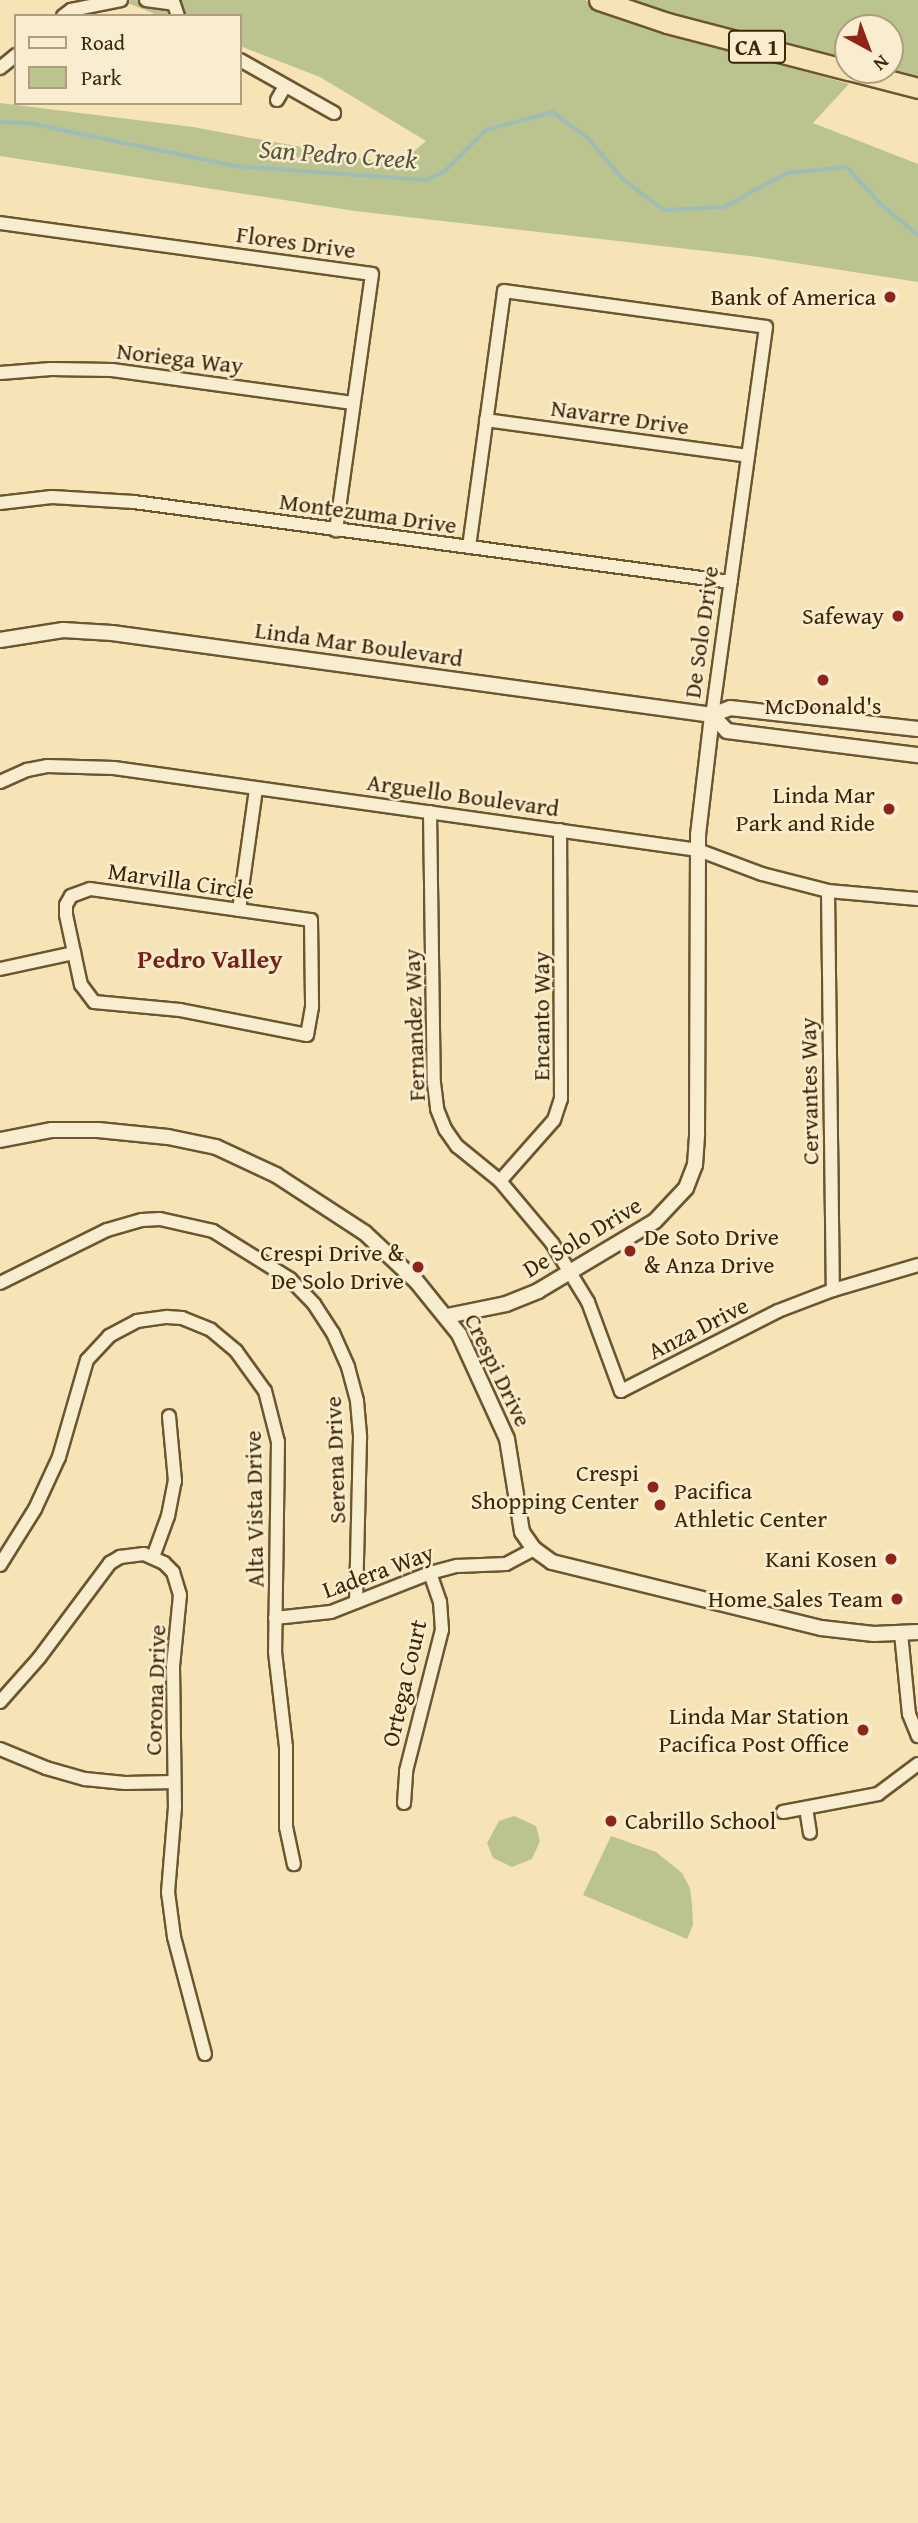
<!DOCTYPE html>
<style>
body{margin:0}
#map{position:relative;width:918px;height:2523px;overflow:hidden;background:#f6e4b7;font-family:"Gentium Book Plus",serif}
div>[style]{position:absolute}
.green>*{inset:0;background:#bbc48f}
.stream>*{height:3.5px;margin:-1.75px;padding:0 1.75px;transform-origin:1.75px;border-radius:1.75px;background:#9ebdb6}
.roads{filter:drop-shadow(2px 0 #6c5631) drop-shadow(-2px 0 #6c5631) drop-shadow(0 2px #6c5631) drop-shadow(0 -2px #6c5631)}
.minor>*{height:12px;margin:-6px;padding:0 6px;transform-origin:6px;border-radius:6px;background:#f9edd0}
.tertiary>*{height:14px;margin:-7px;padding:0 7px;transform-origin:7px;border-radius:7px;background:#f9edd0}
.trunk>*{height:19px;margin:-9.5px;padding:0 9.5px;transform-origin:9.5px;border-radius:9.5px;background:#f6e4b7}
.dots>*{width:19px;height:19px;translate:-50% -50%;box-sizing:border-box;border:4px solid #f9edd0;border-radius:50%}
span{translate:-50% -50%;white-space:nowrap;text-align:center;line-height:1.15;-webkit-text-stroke:5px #f9edd0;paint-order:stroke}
.shield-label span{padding:2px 5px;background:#f9edd0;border:2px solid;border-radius:5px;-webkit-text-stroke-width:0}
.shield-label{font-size:23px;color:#3e2604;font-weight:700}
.street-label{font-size:24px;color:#3e2604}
.poi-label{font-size:24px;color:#3e2604}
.right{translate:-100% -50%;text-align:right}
.left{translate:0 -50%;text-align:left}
.water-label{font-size:26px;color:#5b5339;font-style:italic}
.neighbourhood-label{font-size:26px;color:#7a1f14;font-weight:700}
.legend{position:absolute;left:14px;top:14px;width:228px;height:91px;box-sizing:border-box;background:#f9edd0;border:2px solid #ae9d7e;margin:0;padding:9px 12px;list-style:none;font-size:21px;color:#3e2604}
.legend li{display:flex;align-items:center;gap:14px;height:35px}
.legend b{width:35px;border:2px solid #ae9d7e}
.north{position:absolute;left:834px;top:14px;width:70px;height:70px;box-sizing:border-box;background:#f9edd0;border:2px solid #ae9d7e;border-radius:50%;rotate:139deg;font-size:19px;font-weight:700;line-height:28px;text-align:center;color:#3e2604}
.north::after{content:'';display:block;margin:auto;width:24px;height:32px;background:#8f2418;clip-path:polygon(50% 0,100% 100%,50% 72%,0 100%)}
</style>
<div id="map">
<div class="green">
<div style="clip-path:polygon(120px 0,585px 0,696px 41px,849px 84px,813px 123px,918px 164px,918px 282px,758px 257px,355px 211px,0 156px,0 103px,193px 127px,398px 165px,426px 141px,320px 77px,240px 46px,240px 16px,160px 16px)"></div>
<div style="clip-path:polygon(630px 0,918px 0,918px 76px,890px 69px,890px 28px,848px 28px,848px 59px,708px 26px)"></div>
<div style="clip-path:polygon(514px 1816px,536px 1826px,540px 1841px,532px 1859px,512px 1867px,493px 1858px,487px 1843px,499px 1821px)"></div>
<div style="clip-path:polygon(611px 1836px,656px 1852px,682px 1873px,690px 1888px,692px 1904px,693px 1925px,687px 1939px,583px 1895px)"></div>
</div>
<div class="stream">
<div style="left:0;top:122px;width:29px;rotate:2deg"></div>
<div style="left:29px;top:123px;width:210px;rotate:11.8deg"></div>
<div style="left:235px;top:166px;width:192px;rotate:4.2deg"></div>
<div style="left:426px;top:180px;width:20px;rotate:-24deg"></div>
<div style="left:444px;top:172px;width:59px;rotate:-45deg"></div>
<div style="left:486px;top:130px;width:69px;rotate:-15deg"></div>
<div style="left:553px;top:112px;width:45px;rotate:36.9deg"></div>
<div style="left:589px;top:139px;width:52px;rotate:49.6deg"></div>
<div style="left:623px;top:179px;width:51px;rotate:37.1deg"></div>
<div style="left:664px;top:210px;width:60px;rotate:-2.9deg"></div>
<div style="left:724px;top:207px;width:72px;rotate:-28.4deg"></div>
<div style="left:787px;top:173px;width:60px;rotate:-5.7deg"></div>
<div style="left:847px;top:167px;width:52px;rotate:47.4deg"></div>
<div style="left:882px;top:205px;width:47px;rotate:39.8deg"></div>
</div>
<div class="roads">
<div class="minor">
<div style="left:146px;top:0;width:28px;rotate:8deg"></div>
<div style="left:174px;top:4px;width:13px;rotate:72deg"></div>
<div style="left:63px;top:16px;width:10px;rotate:-37deg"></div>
<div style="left:71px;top:10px;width:51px;rotate:-11.3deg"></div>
<div style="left:240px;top:60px;width:108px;rotate:29.4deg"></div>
<div style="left:0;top:68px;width:21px;rotate:-39deg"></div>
<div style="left:277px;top:100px;width:16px;rotate:-60deg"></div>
<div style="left:0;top:223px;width:375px;rotate:7.8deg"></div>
<div style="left:372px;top:274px;width:259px;rotate:98deg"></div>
<div style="left:0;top:373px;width:51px;rotate:-4.5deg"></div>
<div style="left:51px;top:369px;width:61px;rotate:0.9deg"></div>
<div style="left:112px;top:370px;width:243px;rotate:7.8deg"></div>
<div style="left:486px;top:420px;width:264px;rotate:7.8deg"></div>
<div style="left:0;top:503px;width:52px;rotate:-6.6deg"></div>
<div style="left:52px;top:497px;width:82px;rotate:3.5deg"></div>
<div style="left:134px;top:502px;width:602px;rotate:7.63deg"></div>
<div style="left:469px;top:547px;width:258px;rotate:-82.2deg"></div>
<div style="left:504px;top:291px;width:264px;rotate:7.8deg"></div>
<div style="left:766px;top:327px;width:392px;rotate:97.9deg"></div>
<div style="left:0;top:782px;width:30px;rotate:-24deg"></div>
<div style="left:27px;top:770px;width:20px;rotate:-11deg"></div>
<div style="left:47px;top:766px;width:67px;rotate:1.7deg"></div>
<div style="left:114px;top:768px;width:590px;rotate:7.99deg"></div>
<div style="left:698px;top:850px;width:68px;rotate:20.6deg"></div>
<div style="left:762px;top:874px;width:68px;rotate:14.4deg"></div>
<div style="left:828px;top:891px;width:90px;rotate:5.1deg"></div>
<div style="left:430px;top:812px;width:271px;rotate:89.2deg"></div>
<div style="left:434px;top:1083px;width:26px;rotate:83deg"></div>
<div style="left:437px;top:1109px;width:22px;rotate:68deg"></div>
<div style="left:445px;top:1129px;width:21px;rotate:55deg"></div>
<div style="left:457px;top:1146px;width:55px;rotate:39.1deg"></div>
<div style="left:500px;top:1181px;width:81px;rotate:50deg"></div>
<div style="left:552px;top:1243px;width:69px;rotate:58.6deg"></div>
<div style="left:588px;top:1302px;width:95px;rotate:69.7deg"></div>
<div style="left:621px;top:1391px;width:176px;rotate:-27deg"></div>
<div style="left:778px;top:1311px;width:59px;rotate:-20.9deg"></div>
<div style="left:833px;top:1290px;width:89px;rotate:-16.4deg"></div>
<div style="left:90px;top:889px;width:223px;rotate:8deg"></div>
<div style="left:311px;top:920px;width:87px;rotate:89.3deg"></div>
<div style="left:312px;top:1007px;width:28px;rotate:100deg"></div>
<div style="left:307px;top:1035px;width:129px;rotate:-168.9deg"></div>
<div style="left:180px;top:1010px;width:86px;rotate:-174.7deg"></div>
<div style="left:94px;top:1002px;width:21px;rotate:-127deg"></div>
<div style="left:81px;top:985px;width:72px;rotate:-102.1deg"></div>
<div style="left:66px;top:915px;width:10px;rotate:-90deg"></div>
<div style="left:66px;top:905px;width:10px;rotate:-61deg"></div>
<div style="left:71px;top:896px;width:20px;rotate:-20deg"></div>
<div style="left:828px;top:891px;width:399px;rotate:89.3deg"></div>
<div style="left:239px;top:910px;width:122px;rotate:-82deg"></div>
<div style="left:0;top:969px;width:76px;rotate:-12.2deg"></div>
<div style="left:500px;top:1181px;width:81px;rotate:-48.5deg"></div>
<div style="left:554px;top:1120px;width:22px;rotate:-72deg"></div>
<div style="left:561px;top:1099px;width:269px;rotate:-90.2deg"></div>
<div style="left:0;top:1283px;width:119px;rotate:-26.4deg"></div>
<div style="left:107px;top:1230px;width:36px;rotate:-16deg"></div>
<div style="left:142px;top:1220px;width:18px;rotate:-3deg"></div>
<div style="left:160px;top:1219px;width:54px;rotate:12.8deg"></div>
<div style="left:213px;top:1231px;width:91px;rotate:31.9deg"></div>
<div style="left:290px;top:1279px;width:35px;rotate:46deg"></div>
<div style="left:314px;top:1304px;width:35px;rotate:57deg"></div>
<div style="left:333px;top:1333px;width:37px;rotate:66deg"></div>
<div style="left:348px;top:1367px;width:35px;rotate:75deg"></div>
<div style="left:357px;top:1401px;width:37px;rotate:85deg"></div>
<div style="left:360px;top:1438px;width:164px;rotate:91.4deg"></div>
<div style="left:153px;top:1557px;width:44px;rotate:-69.9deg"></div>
<div style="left:168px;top:1516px;width:36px;rotate:-79deg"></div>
<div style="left:175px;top:1481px;width:65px;rotate:-95.3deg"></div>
<div style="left:0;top:1565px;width:66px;rotate:-58deg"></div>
<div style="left:35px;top:1509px;width:57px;rotate:-65.2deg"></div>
<div style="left:59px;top:1457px;width:101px;rotate:-73.9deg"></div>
<div style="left:87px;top:1360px;width:33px;rotate:-47deg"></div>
<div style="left:109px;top:1336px;width:32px;rotate:-28deg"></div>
<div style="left:137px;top:1321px;width:30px;rotate:-8deg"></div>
<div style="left:167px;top:1317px;width:15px;rotate:4deg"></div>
<div style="left:182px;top:1318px;width:31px;rotate:22deg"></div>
<div style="left:211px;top:1330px;width:33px;rotate:40deg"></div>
<div style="left:236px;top:1351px;width:49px;rotate:54.1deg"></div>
<div style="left:265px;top:1391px;width:53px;rotate:75.7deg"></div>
<div style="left:278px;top:1442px;width:210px;rotate:90.8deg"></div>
<div style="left:275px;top:1652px;width:96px;rotate:83.4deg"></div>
<div style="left:286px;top:1747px;width:80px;rotate:90deg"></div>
<div style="left:286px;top:1827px;width:38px;rotate:78deg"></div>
<div style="left:275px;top:1618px;width:56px;rotate:-6.1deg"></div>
<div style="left:331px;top:1612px;width:106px;rotate:-21.5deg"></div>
<div style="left:430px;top:1573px;width:28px;rotate:-15deg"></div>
<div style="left:457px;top:1566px;width:49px;rotate:-2.3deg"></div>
<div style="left:506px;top:1564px;width:32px;rotate:-28deg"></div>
<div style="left:901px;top:1633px;width:81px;rotate:84.4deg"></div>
<div style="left:909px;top:1714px;width:24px;rotate:68deg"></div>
<div style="left:0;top:1702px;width:59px;rotate:-48.4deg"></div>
<div style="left:39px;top:1658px;width:119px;rotate:-53.2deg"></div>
<div style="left:110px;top:1563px;width:12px;rotate:-31deg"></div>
<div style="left:120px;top:1557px;width:24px;rotate:-7deg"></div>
<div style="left:144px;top:1554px;width:22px;rotate:24deg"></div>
<div style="left:164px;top:1563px;width:13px;rotate:45deg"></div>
<div style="left:173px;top:1572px;width:24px;rotate:73deg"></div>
<div style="left:180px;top:1595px;width:72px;rotate:95.6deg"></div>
<div style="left:173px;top:1667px;width:140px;rotate:89.2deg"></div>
<div style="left:175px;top:1807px;width:85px;rotate:94.7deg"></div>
<div style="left:168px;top:1892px;width:45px;rotate:82.4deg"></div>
<div style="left:174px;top:1937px;width:121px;rotate:75.2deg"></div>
<div style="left:0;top:1749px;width:50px;rotate:22.4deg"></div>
<div style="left:46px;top:1768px;width:41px;rotate:15.8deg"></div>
<div style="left:85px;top:1779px;width:40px;rotate:5.7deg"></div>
<div style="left:125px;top:1783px;width:49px;rotate:-1.2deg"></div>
<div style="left:404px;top:1803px;width:32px;rotate:-86deg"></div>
<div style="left:406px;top:1771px;width:146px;rotate:-75.7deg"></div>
<div style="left:442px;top:1630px;width:28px;rotate:-94deg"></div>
<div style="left:440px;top:1602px;width:31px;rotate:-109deg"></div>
<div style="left:806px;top:1808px;width:25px;rotate:81deg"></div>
<div style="left:783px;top:1812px;width:97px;rotate:-10.7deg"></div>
<div style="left:878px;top:1794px;width:50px;rotate:-36.9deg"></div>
</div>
<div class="tertiary">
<div style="left:0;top:640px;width:64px;rotate:-9deg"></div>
<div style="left:63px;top:630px;width:49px;rotate:3.5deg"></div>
<div style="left:112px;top:633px;width:606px;rotate:7.78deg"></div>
<div style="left:712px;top:715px;width:19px;rotate:-21deg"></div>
<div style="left:730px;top:708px;width:189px;rotate:6.4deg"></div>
<div style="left:712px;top:715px;width:22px;rotate:47deg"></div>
<div style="left:727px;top:731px;width:193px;rotate:7.2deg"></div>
<div style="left:0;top:1140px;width:53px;rotate:-10.9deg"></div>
<div style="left:52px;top:1130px;width:46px"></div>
<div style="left:98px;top:1130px;width:70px;rotate:5.7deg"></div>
<div style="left:168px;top:1137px;width:49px;rotate:11.8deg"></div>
<div style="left:216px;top:1147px;width:66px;rotate:25deg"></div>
<div style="left:276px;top:1175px;width:106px;rotate:33.1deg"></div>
<div style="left:365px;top:1233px;width:71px;rotate:43.3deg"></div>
<div style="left:417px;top:1282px;width:67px;rotate:51.1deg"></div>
<div style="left:459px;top:1334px;width:115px;rotate:65.4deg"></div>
<div style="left:507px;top:1439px;width:94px;rotate:80.8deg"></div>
<div style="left:522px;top:1532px;width:21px;rotate:55deg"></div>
<div style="left:534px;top:1549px;width:22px;rotate:36deg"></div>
<div style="left:552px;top:1562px;width:277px;rotate:13.8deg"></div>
<div style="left:821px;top:1628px;width:53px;rotate:6.5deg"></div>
<div style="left:874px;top:1634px;width:44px;rotate:-2.6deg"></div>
<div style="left:447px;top:1316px;width:60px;rotate:-11.5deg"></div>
<div style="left:506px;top:1304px;width:35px;rotate:-22deg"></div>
<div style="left:538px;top:1291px;width:136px;rotate:-30.9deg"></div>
<div style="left:655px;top:1221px;width:45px;rotate:-46.8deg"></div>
<div style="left:686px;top:1188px;width:25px;rotate:-69deg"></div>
<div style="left:695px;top:1165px;width:31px;rotate:-86deg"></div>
<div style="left:697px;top:1134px;width:299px;rotate:-89.8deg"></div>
<div style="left:698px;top:835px;width:121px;rotate:-83.3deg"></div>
</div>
<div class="trunk">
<div style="left:599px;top:0;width:72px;rotate:18.7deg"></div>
<div style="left:667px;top:23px;width:187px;rotate:14.6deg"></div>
<div style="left:849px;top:70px;width:71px;rotate:14.6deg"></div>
</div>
</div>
<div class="dots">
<div style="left:890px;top:297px;background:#8f2418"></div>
<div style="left:898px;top:616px;background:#8f2418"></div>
<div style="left:823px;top:680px;background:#8f2418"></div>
<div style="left:889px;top:809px;background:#8f2418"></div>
<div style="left:630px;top:1251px;background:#8f2418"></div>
<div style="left:418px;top:1267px;background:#8f2418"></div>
<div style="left:653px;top:1487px;background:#8f2418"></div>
<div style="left:660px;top:1505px;background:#8f2418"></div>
<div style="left:891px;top:1559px;background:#8f2418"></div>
<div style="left:897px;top:1599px;background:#8f2418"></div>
<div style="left:863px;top:1730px;background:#8f2418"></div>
<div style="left:611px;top:1821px;background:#8f2418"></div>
</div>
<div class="shield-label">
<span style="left:757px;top:47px">CA 1</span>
</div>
<div class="street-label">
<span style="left:296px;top:242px;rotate:8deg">Flores Drive</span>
<span style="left:180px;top:358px;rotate:7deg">Noriega Way</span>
<span style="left:620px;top:417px;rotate:8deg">Navarre Drive</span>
<span style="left:368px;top:513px;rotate:8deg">Montezuma Drive</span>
<span style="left:701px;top:632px;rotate:-82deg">De Solo Drive</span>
<span style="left:359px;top:644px;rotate:8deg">Linda Mar Boulevard</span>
<span style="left:463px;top:795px;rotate:8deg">Arguello Boulevard</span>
<span style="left:181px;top:881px;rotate:8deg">Marvilla Circle</span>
<span style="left:541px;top:1016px;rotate:-90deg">Encanto Way</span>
<span style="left:414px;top:1025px;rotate:-92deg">Fernandez Way</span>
<span style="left:809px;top:1091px;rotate:-91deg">Cervantes Way</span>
<span style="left:582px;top:1237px;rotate:-31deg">De Solo Drive</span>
<span style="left:698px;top:1328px;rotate:-27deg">Anza Drive</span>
<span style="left:498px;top:1370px;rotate:64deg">Crespi Drive</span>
<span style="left:335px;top:1460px;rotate:-92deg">Serena Drive</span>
<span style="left:254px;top:1509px;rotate:-91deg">Alta Vista Drive</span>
<span style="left:378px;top:1571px;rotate:-20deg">Ladera Way</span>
<span style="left:404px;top:1683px;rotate:-77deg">Ortega Court</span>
<span style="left:155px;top:1690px;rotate:-88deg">Corona Drive</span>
</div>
<div class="poi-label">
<span class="right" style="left:876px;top:297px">Bank of America</span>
<span class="right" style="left:884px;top:616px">Safeway</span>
<span style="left:823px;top:706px">McDonald's</span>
<span class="right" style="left:875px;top:809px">Linda Mar<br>Park and Ride</span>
<span class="left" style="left:644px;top:1251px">De Soto Drive<br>&amp; Anza Drive</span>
<span class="right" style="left:404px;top:1267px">Crespi Drive &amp;<br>De Solo Drive</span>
<span class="right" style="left:639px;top:1487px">Crespi<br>Shopping Center</span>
<span class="left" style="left:674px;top:1505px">Pacifica<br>Athletic Center</span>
<span class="right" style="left:877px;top:1559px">Kani Kosen</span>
<span class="right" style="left:883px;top:1599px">Home Sales Team</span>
<span class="right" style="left:849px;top:1730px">Linda Mar Station<br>Pacifica Post Office</span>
<span class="left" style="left:625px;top:1821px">Cabrillo School</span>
</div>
<div class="water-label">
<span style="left:338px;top:154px;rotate:4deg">San Pedro Creek</span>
</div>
<div class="neighbourhood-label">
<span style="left:210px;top:959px">Pedro Valley</span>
</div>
<ul class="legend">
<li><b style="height:9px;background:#f9edd0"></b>Road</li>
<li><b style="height:19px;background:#bbc48f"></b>Park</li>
</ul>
<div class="north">N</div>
</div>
